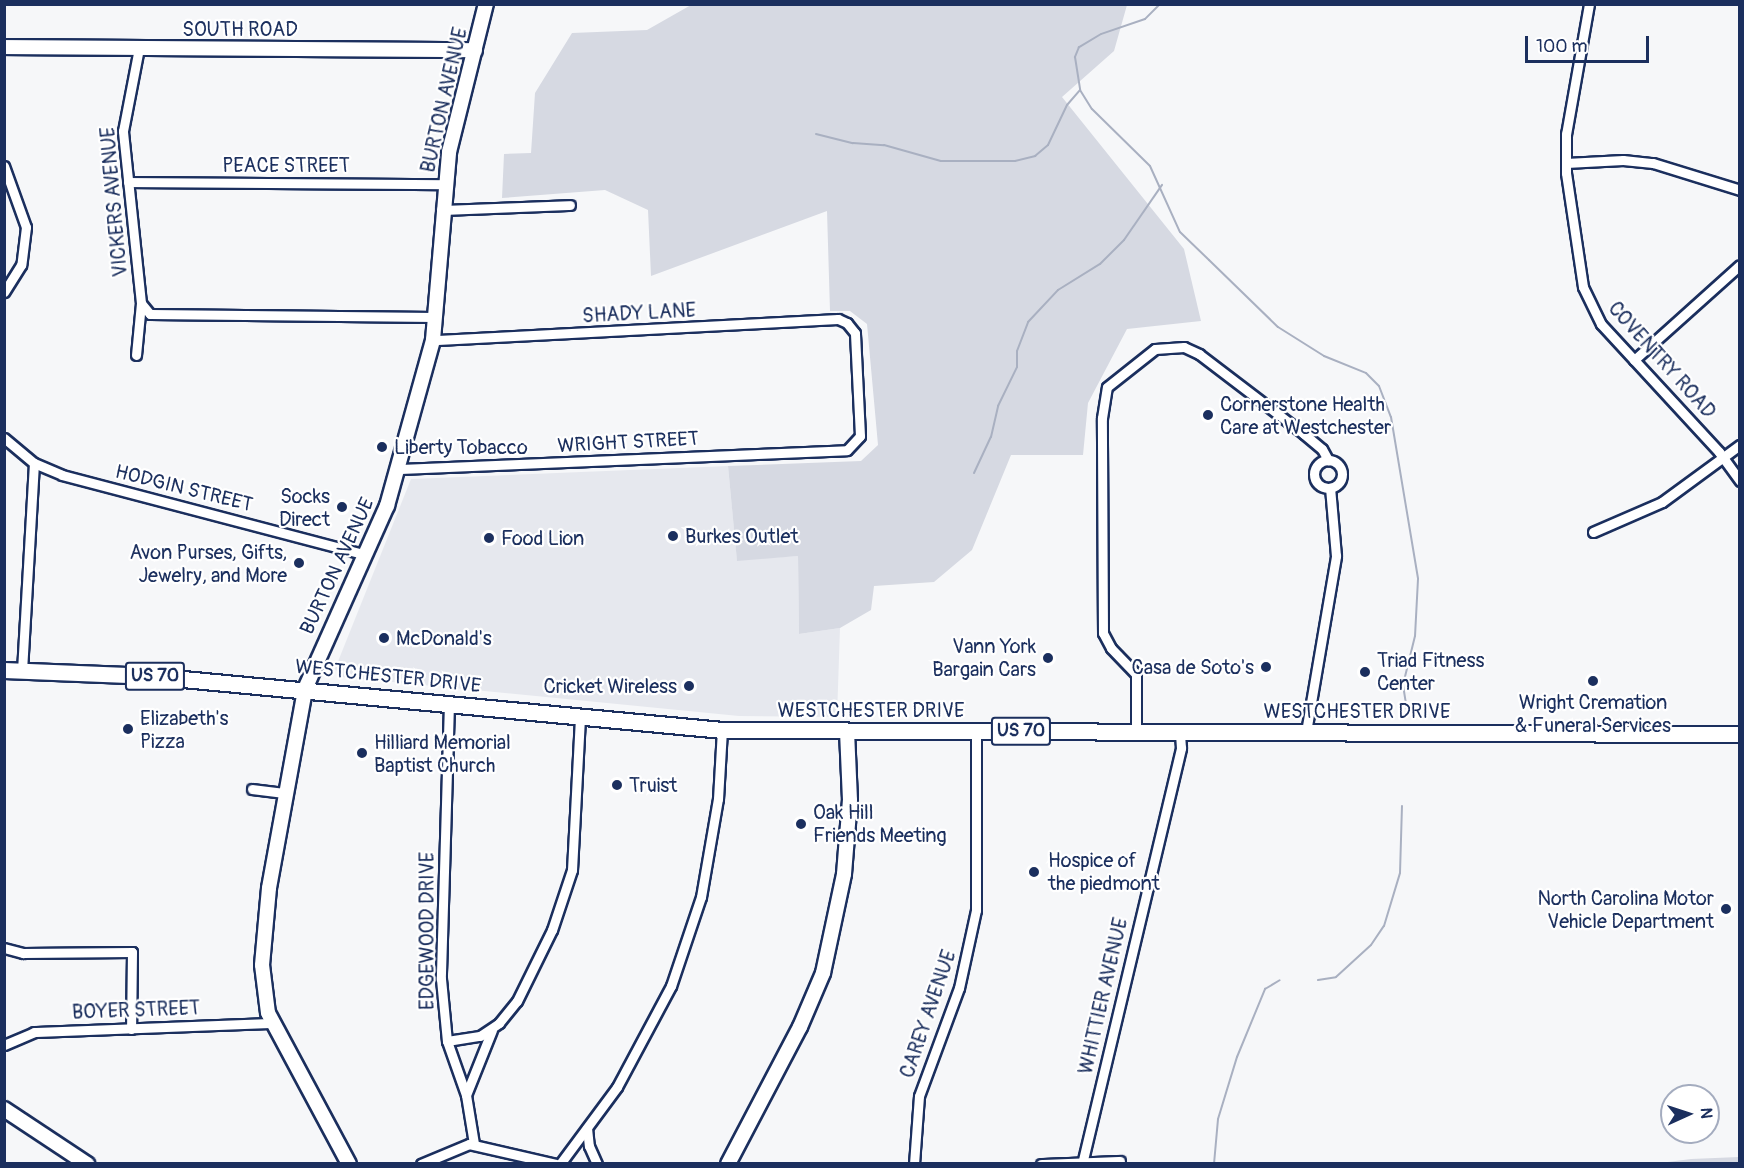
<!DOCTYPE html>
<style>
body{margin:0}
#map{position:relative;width:1744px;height:1168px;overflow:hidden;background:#f6f7f9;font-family:Pangolin,sans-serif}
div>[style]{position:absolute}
.built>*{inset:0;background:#e6e8ee}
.green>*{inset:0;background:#d6d9e2}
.stream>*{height:2px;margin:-1px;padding:0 1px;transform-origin:1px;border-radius:1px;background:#a9b0c1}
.roads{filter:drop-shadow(2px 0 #1b2f5e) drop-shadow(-2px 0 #1b2f5e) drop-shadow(0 2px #1b2f5e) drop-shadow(0 -2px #1b2f5e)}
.street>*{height:9px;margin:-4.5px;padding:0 4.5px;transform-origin:4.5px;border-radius:4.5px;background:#fff}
.street>.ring{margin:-4.5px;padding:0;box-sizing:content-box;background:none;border:9px solid #fff;border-radius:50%}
.secondary>*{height:14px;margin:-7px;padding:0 7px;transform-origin:7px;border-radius:7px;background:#fff}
.primary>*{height:15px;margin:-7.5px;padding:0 7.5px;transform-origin:7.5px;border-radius:7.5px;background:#fff}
.dots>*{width:16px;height:16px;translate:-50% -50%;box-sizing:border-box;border:3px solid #fff;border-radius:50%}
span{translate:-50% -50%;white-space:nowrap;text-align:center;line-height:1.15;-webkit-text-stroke:4.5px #fff;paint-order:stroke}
.shield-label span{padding:2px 4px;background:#fff;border:2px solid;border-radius:4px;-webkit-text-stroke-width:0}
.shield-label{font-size:18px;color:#1b2f5e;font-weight:700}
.street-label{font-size:20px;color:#1b2f5e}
.poi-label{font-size:20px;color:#1b2f5e}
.left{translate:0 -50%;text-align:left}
.right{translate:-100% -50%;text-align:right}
.frame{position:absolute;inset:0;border:6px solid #1b2f5e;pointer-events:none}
.north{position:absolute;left:1660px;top:1084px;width:60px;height:60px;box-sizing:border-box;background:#fff;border:2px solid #a4acbf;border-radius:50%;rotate:87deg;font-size:16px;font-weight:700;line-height:24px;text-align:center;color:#1b2f5e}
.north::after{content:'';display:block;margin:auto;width:21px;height:27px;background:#1b2f5e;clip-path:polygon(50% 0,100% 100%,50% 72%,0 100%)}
.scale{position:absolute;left:1525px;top:36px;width:124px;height:27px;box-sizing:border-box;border:3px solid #1b2f5e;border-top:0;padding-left:8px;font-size:18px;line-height:21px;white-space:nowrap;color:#1b2f5e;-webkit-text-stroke:4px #fff;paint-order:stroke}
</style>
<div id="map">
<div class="built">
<div style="clip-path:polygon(728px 466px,737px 560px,798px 556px,799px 634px,840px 628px,837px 717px,739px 716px,342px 677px,335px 669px,411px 479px)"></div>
</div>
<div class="green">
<div style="clip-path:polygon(691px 5px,1127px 5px,1114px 51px,1062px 97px,1184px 249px,1201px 321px,1127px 329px,1088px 403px,1083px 455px,1011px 455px,972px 550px,934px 582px,874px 586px,871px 610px,840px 628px,799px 634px,798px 556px,737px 561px,728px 466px,861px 461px,878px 445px,867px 324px,850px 311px,830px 311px,827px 211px,651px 276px,648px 210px,605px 190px,502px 198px,504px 154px,531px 153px,535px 93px,572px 33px,647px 30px)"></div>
<div style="clip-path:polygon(1739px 1157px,1739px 1163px,1660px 1163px,1691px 1159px)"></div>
</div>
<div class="stream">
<div style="left:1160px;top:4px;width:21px;rotate:135deg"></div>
<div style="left:1145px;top:19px;width:46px;rotate:161.2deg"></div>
<div style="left:1101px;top:34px;width:26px;rotate:149deg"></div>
<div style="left:1079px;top:47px;width:11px;rotate:112deg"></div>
<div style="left:1075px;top:57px;width:33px;rotate:81deg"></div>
<div style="left:1080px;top:90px;width:22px;rotate:58deg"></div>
<div style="left:1092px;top:109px;width:81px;rotate:44.5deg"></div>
<div style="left:1150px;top:166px;width:72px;rotate:65.6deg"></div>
<div style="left:1180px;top:232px;width:40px;rotate:44deg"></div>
<div style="left:1209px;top:260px;width:96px;rotate:44.2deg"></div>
<div style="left:1278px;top:327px;width:54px;rotate:32.2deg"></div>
<div style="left:1324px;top:356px;width:45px;rotate:22deg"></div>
<div style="left:1366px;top:373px;width:18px;rotate:45deg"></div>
<div style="left:1379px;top:386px;width:33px;rotate:69deg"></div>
<div style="left:1391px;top:417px;width:164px;rotate:80.5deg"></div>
<div style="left:1418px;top:579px;width:57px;rotate:93deg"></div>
<div style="left:1415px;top:636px;width:50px;rotate:103.8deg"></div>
<div style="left:1403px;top:685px;width:26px;rotate:81deg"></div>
<div style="left:816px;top:134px;width:38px;rotate:14deg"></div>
<div style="left:853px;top:143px;width:31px;rotate:4deg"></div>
<div style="left:884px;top:145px;width:59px;rotate:15.7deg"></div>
<div style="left:941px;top:161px;width:74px"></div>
<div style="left:1015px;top:161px;width:21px;rotate:-14deg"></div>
<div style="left:1035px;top:156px;width:17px;rotate:-40deg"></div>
<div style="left:1048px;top:145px;width:44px;rotate:-64.6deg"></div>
<div style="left:1067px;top:105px;width:20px;rotate:-49deg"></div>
<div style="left:974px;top:473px;width:40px;rotate:-65deg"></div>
<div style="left:991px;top:437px;width:32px;rotate:-77deg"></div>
<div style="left:998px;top:406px;width:43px;rotate:-64deg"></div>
<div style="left:1017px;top:367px;width:16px;rotate:-90deg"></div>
<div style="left:1017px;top:351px;width:31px;rotate:-69deg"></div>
<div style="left:1028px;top:322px;width:44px;rotate:-46.8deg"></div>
<div style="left:1058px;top:290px;width:49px;rotate:-31.8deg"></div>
<div style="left:1100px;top:264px;width:34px;rotate:-45deg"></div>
<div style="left:1124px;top:240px;width:67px;rotate:-55.4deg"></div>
<div style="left:1318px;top:980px;width:18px;rotate:-9deg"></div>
<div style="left:1336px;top:977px;width:47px;rotate:-42.4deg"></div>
<div style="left:1371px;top:945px;width:23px;rotate:-56deg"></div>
<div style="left:1384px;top:926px;width:55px;rotate:-73.2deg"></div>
<div style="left:1400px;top:873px;width:67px;rotate:-88.3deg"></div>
<div style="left:1214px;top:1164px;width:45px;rotate:-84.9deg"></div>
<div style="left:1218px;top:1119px;width:65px;rotate:-73deg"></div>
<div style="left:1237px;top:1057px;width:74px;rotate:-67.6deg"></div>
<div style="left:1265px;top:989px;width:17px;rotate:-31deg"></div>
</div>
<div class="roads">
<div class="street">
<div style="left:1589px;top:4px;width:132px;rotate:100deg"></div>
<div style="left:1566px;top:134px;width:39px;rotate:90deg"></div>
<div style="left:1566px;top:173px;width:115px;rotate:81.5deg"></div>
<div style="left:1583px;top:287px;width:41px;rotate:64.1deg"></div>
<div style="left:1601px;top:324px;width:174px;rotate:47.3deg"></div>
<div style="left:1719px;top:452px;width:36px;rotate:54deg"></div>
<div style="left:1566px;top:163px;width:57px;rotate:-3deg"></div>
<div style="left:1623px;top:160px;width:30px;rotate:6deg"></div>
<div style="left:1653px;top:163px;width:91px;rotate:17.2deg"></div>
<div style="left:4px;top:166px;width:65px;rotate:70.2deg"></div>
<div style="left:26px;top:227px;width:38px;rotate:97deg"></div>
<div style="left:21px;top:265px;width:32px;rotate:122deg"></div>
<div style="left:128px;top:182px;width:316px;rotate:0.4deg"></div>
<div style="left:441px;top:210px;width:129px;rotate:-2.2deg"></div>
<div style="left:141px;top:303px;width:14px;rotate:51deg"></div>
<div style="left:150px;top:314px;width:284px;rotate:0.6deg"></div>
<div style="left:136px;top:355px;width:52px;rotate:-84.5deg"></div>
<div style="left:141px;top:303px;width:173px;rotate:-96deg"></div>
<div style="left:123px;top:131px;width:85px;rotate:-79.1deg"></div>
<div style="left:1634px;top:360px;width:142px;rotate:-41.9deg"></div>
<div style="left:4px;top:438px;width:39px;rotate:40deg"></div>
<div style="left:34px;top:463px;width:30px;rotate:23deg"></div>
<div style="left:62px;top:475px;width:312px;rotate:14.7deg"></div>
<div class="ring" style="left:1314px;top:460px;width:19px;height:19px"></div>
<div style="left:400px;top:469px;width:447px;rotate:-2.4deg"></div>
<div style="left:847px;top:450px;width:19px;rotate:-47deg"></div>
<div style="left:860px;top:436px;width:103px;rotate:-92.8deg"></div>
<div style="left:855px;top:333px;width:13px;rotate:-129deg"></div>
<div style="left:847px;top:323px;width:10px;rotate:-156deg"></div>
<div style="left:838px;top:319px;width:406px;rotate:177deg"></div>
<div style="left:1593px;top:532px;width:75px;rotate:-23.5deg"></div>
<div style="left:1662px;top:502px;width:97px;rotate:-36.2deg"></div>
<div style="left:22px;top:671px;width:208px;rotate:-86.7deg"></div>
<div style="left:449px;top:703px;width:276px;rotate:91.7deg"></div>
<div style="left:441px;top:979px;width:62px;rotate:84.5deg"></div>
<div style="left:447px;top:1041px;width:57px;rotate:70.6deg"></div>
<div style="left:466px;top:1095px;width:50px;rotate:80.7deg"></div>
<div style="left:1136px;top:731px;width:57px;rotate:-90deg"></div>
<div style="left:1136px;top:674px;width:36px;rotate:-134deg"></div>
<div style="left:1111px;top:648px;width:17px;rotate:-118deg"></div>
<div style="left:1103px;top:633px;width:215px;rotate:-90.3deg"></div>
<div style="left:1102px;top:418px;width:31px;rotate:-81deg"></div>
<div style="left:1107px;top:387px;width:61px;rotate:-38.4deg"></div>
<div style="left:1155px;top:349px;width:29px;rotate:-4deg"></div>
<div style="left:1184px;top:347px;width:17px;rotate:25deg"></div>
<div style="left:1199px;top:354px;width:132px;rotate:37.3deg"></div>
<div style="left:1304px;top:434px;width:23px;rotate:40deg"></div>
<div style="left:1322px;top:449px;width:13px;rotate:61deg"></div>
<div style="left:1306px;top:732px;width:179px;rotate:-80.3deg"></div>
<div style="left:1336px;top:556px;width:68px;rotate:-95deg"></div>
<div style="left:252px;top:789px;width:34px;rotate:7deg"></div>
<div style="left:4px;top:948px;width:20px;rotate:15deg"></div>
<div style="left:23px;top:953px;width:109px;rotate:-0.5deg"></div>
<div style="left:132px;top:952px;width:77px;rotate:90.7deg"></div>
<div style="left:447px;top:1041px;width:33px;rotate:-9deg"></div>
<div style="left:480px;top:1036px;width:23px;rotate:-34deg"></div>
<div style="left:499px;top:1023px;width:28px;rotate:-51deg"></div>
<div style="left:517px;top:1001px;width:79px;rotate:-63.8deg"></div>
<div style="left:552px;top:930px;width:63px;rotate:-71.6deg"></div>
<div style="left:572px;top:870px;width:153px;rotate:-87deg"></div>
<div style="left:4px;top:1045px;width:33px;rotate:-23deg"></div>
<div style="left:34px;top:1032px;width:238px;rotate:-2.2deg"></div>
<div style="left:466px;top:1095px;width:70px;rotate:-68.2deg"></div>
<div style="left:587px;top:1128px;width:18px;rotate:84deg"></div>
<div style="left:589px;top:1146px;width:20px;rotate:66deg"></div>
<div style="left:421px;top:1164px;width:52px;rotate:-22.6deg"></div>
<div style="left:469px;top:1144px;width:89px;rotate:12.9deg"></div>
<div style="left:560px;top:1164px;width:96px;rotate:-53.5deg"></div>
<div style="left:617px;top:1087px;width:115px;rotate:-61.9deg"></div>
<div style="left:671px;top:986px;width:94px;rotate:-71.4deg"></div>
<div style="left:701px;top:897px;width:99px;rotate:-80.2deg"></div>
<div style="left:718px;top:799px;width:69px;rotate:-86.7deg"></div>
<div style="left:914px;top:1164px;width:68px;rotate:-85.8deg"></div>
<div style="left:919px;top:1096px;width:115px;rotate:-69.7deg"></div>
<div style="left:959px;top:988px;width:80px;rotate:-77.7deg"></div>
<div style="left:976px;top:910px;width:179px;rotate:-90deg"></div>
<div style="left:1041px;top:1164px;width:79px;rotate:-2.2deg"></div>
<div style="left:1082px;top:1164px;width:428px;rotate:-76.6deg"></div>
<div style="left:1181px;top:748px;width:16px;rotate:-94deg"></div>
</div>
<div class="secondary">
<div style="left:4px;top:47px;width:471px;rotate:0.4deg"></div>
<div style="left:4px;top:1109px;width:100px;rotate:33.5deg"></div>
<div style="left:349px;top:1164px;width:171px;rotate:-118.2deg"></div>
<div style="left:268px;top:1013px;width:48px;rotate:-97.1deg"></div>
<div style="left:262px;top:965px;width:77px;rotate:-84.8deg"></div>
<div style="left:269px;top:888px;width:202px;rotate:-79.7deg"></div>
<div style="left:305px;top:689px;width:201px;rotate:-65.9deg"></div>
<div style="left:387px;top:506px;width:172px;rotate:-74.5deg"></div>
<div style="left:433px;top:340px;width:189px;rotate:-85.1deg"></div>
<div style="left:449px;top:152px;width:153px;rotate:-76deg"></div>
<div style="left:728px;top:1164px;width:155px;rotate:-62.3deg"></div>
<div style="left:800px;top:1027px;width:59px;rotate:-66.9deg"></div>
<div style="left:823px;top:973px;width:101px;rotate:-78deg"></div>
<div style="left:844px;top:874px;width:74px;rotate:-85.4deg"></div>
<div style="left:850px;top:800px;width:69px;rotate:-92.5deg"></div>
</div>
<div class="primary">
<div style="left:4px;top:670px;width:147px;rotate:2.3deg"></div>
<div style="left:151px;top:676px;width:574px;rotate:5.4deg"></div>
<div style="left:722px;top:730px;width:1018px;rotate:0.23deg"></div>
</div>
</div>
<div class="dots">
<div style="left:1208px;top:415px;background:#1b2f5e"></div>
<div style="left:382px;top:447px;background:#1b2f5e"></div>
<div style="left:342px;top:507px;background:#1b2f5e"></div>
<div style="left:673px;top:536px;background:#1b2f5e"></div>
<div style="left:489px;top:538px;background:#1b2f5e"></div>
<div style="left:299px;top:563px;background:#1b2f5e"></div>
<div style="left:384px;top:638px;background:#1b2f5e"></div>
<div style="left:1048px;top:658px;background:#1b2f5e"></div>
<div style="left:1266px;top:667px;background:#1b2f5e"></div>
<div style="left:1365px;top:672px;background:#1b2f5e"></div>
<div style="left:1593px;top:681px;background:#1b2f5e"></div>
<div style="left:689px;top:686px;background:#1b2f5e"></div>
<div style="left:128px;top:729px;background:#1b2f5e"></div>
<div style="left:362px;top:753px;background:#1b2f5e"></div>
<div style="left:617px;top:785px;background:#1b2f5e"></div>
<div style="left:801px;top:824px;background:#1b2f5e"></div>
<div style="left:1034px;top:872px;background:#1b2f5e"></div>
<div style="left:1726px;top:909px;background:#1b2f5e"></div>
</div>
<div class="shield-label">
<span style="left:155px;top:676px">US 70</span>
<span style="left:1021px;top:731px">US 70</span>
</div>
<div class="street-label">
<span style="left:240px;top:29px">SOUTH ROAD</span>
<span style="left:444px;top:100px;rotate:-77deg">BURTON AVENUE</span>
<span style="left:286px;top:165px">PEACE STREET</span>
<span style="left:114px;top:202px;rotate:-95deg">VICKERS AVENUE</span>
<span style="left:639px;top:313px;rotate:-3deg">SHADY LANE</span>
<span style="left:1662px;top:360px;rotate:48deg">COVENTRY ROAD</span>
<span style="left:628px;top:442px;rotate:-3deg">WRIGHT STREET</span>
<span style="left:184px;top:488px;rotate:14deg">HODGIN STREET</span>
<span style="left:337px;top:566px;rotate:-65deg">BURTON AVENUE</span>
<span style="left:388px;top:676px;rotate:6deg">WESTCHESTER DRIVE</span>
<span style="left:871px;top:710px">WESTCHESTER DRIVE</span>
<span style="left:1357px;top:711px">WESTCHESTER DRIVE</span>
<span style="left:427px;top:931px;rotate:-90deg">EDGEWOOD DRIVE</span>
<span style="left:1103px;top:996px;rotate:-77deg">WHITTIER AVENUE</span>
<span style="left:136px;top:1010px;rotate:-2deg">BOYER STREET</span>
<span style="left:928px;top:1014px;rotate:-71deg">CAREY AVENUE</span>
</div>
<div class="poi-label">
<span class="left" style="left:1220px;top:416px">Cornerstone Health<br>Care at Westchester</span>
<span class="left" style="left:394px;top:447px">Liberty Tobacco</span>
<span class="right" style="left:330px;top:508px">Socks<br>Direct</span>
<span class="left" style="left:685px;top:536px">Burkes Outlet</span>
<span class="left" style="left:501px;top:538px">Food Lion</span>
<span class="right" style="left:287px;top:564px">Avon Purses, Gifts,<br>Jewelry, and More</span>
<span class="left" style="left:396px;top:638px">McDonald's</span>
<span class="right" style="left:1036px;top:658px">Vann York<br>Bargain Cars</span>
<span class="left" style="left:1377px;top:672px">Triad Fitness<br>Center</span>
<span class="right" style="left:1254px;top:667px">Casa de Soto's</span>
<span class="right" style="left:677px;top:686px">Cricket Wireless</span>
<span style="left:1593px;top:714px">Wright Cremation<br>&amp; Funeral Services</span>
<span class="left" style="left:140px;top:730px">Elizabeth's<br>Pizza</span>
<span class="left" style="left:374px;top:754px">Hilliard Memorial<br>Baptist Church</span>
<span class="left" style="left:629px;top:785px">Truist</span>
<span class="left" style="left:813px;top:824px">Oak Hill<br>Friends Meeting</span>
<span class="left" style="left:1048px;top:872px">Hospice of<br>the piedmont</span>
<span class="right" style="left:1714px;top:910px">North Carolina Motor<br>Vehicle Department</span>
</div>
<div class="frame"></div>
<div class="north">N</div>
<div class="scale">100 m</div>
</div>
